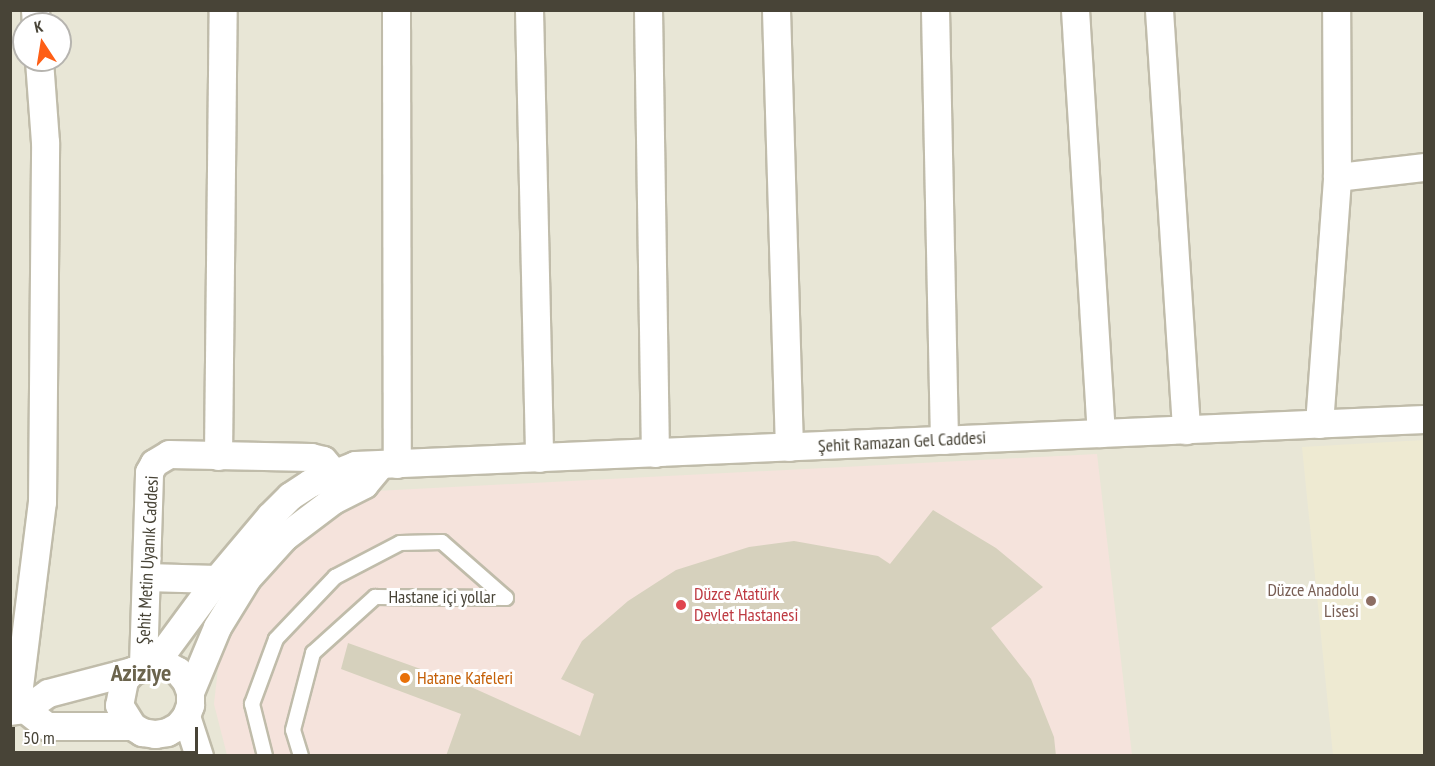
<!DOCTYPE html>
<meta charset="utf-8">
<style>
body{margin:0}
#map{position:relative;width:1435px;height:766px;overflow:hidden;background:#f4f3e8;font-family:"PT Sans Narrow",sans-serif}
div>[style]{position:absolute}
.residential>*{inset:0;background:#e8e6d6}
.education>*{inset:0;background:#eeead2}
.medical>*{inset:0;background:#f5e3dc}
.building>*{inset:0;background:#d6d1bd}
.roads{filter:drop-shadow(2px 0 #c0bcaa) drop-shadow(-2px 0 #c0bcaa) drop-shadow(0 2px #c0bcaa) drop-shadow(0 -2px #c0bcaa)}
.service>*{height:14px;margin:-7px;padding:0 7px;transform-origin:7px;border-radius:7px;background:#fff}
.minor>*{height:27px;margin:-13.5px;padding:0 13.5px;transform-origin:13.5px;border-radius:13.5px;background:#fff}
.dots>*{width:16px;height:16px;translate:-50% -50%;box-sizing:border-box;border:3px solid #fff;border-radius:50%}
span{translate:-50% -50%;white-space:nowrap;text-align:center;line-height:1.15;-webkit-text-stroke:6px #fff;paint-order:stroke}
.street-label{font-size:18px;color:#484437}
.education-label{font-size:18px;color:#785e54}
.right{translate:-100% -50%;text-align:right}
.health-label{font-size:18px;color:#be3a42}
.left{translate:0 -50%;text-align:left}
.food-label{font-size:18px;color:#c56008}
.district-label{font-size:24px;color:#6b644d;font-weight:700}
.frame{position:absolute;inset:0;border:12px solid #484437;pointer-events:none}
.north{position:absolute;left:12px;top:12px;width:60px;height:60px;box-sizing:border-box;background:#fff;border:2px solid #b6b4af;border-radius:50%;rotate:348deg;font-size:16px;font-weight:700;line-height:24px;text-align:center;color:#484437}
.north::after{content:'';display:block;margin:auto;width:21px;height:27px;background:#fe5f16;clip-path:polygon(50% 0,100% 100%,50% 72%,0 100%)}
.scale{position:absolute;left:12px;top:727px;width:186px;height:27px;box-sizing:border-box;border:3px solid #484437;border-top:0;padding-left:8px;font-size:18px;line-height:21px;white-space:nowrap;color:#484437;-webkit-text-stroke:4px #fff;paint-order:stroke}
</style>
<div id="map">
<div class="residential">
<div style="clip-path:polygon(evenodd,11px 11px,1424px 11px,1424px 755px,11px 755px,11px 11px,24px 24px,60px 24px,60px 60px,24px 60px,24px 24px)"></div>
</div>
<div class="education">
<div style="clip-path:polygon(1424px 440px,1424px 755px,1333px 755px,1302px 447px)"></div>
</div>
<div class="medical">
<div style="clip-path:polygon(1097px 454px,1132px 755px,227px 755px,214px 704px,221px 642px,274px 568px,356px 492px)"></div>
</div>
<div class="building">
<div style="clip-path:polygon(933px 510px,996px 548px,1043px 587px,991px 628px,1031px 679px,1054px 737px,1056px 756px,446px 756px,461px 714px,341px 669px,348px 643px,471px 687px,580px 736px,594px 694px,561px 679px,582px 641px,628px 601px,676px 570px,749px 547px,794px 541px,878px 556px,890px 564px)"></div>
</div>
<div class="roads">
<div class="service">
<div style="left:265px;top:756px;width:54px;rotate:-104deg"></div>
<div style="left:252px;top:704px;width:69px;rotate:-69.7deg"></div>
<div style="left:276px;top:639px;width:86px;rotate:-46.4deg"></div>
<div style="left:335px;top:577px;width:73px;rotate:-27.6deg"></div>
<div style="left:400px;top:543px;width:42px;rotate:-1.4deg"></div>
<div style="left:442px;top:542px;width:85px;rotate:41.2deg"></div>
<div style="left:301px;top:756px;width:27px;rotate:-107deg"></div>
<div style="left:293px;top:730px;width:80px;rotate:-75.4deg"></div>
<div style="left:313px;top:653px;width:84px;rotate:-42.1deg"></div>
<div style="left:375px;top:597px;width:131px;rotate:0.4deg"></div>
</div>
<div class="minor">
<div style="left:35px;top:10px;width:14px;rotate:86deg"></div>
<div style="left:396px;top:10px;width:454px;rotate:89.9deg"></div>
<div style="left:529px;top:10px;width:448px;rotate:88.7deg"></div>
<div style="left:648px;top:10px;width:443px;rotate:89.1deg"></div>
<div style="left:776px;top:10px;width:437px;rotate:88.3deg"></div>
<div style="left:935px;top:10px;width:430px;rotate:88.8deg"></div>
<div style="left:1075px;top:10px;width:424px;rotate:86.5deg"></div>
<div style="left:1159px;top:10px;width:421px;rotate:86.3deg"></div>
<div style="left:1337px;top:177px;width:88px;rotate:-6.6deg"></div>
<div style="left:1319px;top:424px;width:248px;rotate:-85.8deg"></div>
<div style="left:1337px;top:177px;width:167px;rotate:-90.3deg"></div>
<div style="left:218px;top:456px;width:446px;rotate:-89.4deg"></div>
<div style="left:146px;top:577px;width:71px;rotate:1.6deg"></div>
<div style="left:155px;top:663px;width:104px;rotate:-53.6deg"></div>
<div style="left:217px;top:579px;width:82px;rotate:-49.9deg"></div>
<div style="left:270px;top:516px;width:28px;rotate:-45deg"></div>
<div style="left:290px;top:496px;width:24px;rotate:-33deg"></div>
<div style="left:310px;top:483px;width:48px;rotate:-21.8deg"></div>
<div style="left:355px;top:465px;width:1070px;rotate:-2.46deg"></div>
<div style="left:143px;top:665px;width:193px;rotate:-88.2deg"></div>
<div style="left:149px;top:472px;width:10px;rotate:-61deg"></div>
<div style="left:154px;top:463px;width:17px;rotate:-31deg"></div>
<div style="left:169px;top:454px;width:142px;rotate:1.2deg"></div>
<div style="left:311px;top:457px;width:12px;rotate:14deg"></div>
<div style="left:323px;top:460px;width:16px;rotate:50deg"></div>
<div style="left:190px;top:692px;width:12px;rotate:-110deg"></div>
<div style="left:186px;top:681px;width:13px;rotate:-129deg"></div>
<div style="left:178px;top:671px;width:13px;rotate:-151deg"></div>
<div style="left:167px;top:665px;width:12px;rotate:-171deg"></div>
<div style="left:155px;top:663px;width:24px;rotate:161deg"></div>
<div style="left:132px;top:671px;width:12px;rotate:132deg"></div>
<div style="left:124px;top:680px;width:25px;rotate:101deg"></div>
<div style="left:119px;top:705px;width:25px;rotate:58deg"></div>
<div style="left:132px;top:726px;width:12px;rotate:31deg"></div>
<div style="left:142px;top:732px;width:13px;rotate:9deg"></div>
<div style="left:155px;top:734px;width:12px;rotate:-9deg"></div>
<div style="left:167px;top:732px;width:13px;rotate:-29deg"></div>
<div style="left:178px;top:726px;width:13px;rotate:-51deg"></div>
<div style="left:186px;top:716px;width:12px;rotate:-70deg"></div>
<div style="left:190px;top:705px;width:13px;rotate:-90deg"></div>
<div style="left:190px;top:692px;width:70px;rotate:-67.4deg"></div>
<div style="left:217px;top:627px;width:57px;rotate:-58.5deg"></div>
<div style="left:247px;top:578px;width:55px;rotate:-47.9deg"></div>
<div style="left:284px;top:537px;width:61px;rotate:-37.1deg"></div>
<div style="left:333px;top:500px;width:35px;rotate:-27deg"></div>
<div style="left:364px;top:484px;width:25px;rotate:-50deg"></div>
<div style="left:25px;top:709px;width:28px;rotate:38deg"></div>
<div style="left:47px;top:726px;width:85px"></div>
<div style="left:16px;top:710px;width:210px;rotate:-82.9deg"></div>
<div style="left:42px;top:502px;width:360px;rotate:-89.5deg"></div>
<div style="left:45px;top:142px;width:82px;rotate:-94.2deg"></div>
<div style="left:10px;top:711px;width:15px;rotate:-8deg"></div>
<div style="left:25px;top:709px;width:28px;rotate:-35deg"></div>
<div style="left:48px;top:693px;width:87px;rotate:-14.7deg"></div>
<div style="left:186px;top:716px;width:42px;rotate:72deg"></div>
</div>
</div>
<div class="dots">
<div style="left:1371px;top:601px;background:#8d6e63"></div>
<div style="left:681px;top:605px;background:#e0444e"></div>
<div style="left:405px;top:678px;background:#e8710a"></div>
</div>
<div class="street-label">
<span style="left:902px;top:442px;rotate:-3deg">Şehit Ramazan Gel Caddesi</span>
<span style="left:148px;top:560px;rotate:-87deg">Şehit Metin Uyanık Caddesi</span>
<span style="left:442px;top:597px">Hastane içi yollar</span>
</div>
<div class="education-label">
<span class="right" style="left:1359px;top:601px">Düzce Anadolu<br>Lisesi</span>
</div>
<div class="health-label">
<span class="left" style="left:694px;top:605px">Düzce Atatürk<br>Devlet Hastanesi</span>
</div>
<div class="food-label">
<span class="left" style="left:417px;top:678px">Hatane Kafeleri</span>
</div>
<div class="district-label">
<span style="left:141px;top:673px">Aziziye</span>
</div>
<div class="frame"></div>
<div class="north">K</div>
<div class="scale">50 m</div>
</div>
